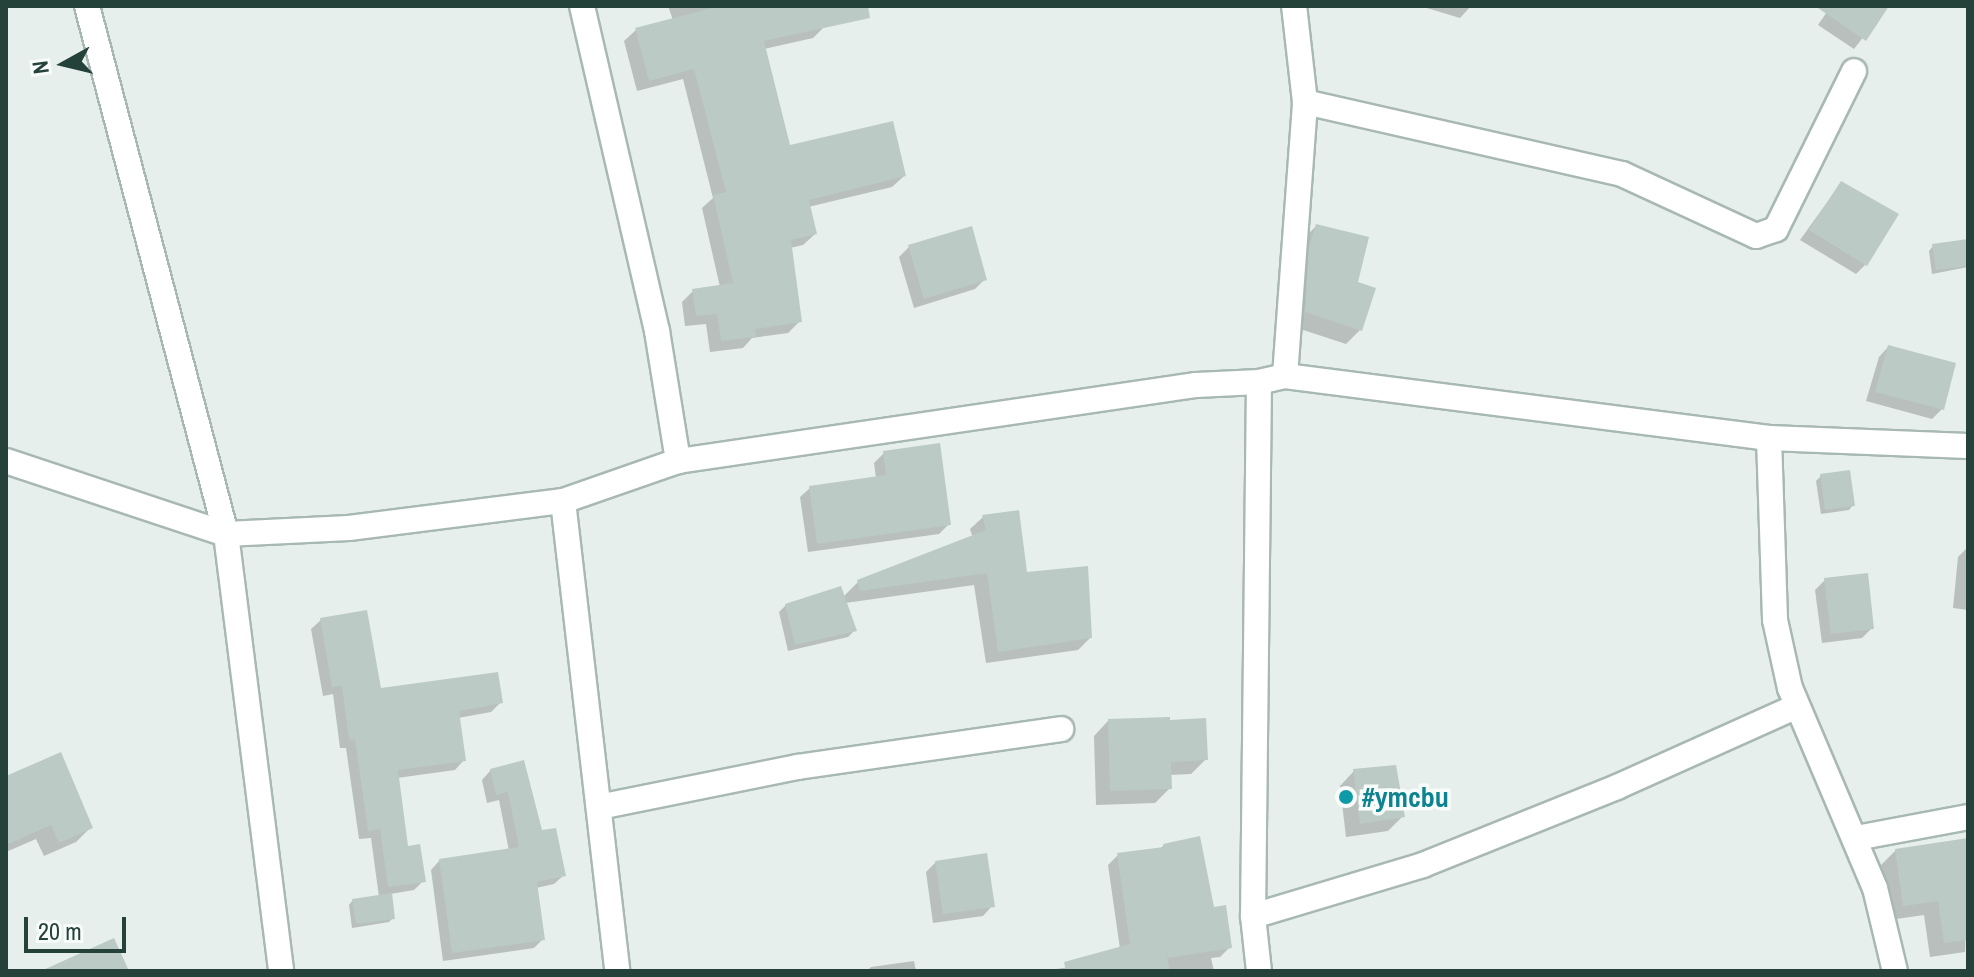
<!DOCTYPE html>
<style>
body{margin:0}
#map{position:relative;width:1974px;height:977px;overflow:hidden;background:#e6efeb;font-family:"Archivo Narrow",sans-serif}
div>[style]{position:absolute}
.shadow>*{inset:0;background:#0003}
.building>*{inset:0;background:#bbcac4}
.roads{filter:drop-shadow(2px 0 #a8b8b2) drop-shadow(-2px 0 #a8b8b2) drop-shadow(0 2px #a8b8b2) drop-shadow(0 -2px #a8b8b2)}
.minor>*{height:24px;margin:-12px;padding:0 12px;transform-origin:12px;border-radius:12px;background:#fff}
.dots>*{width:22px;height:22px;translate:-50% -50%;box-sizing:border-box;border:4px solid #f7fbf9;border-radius:50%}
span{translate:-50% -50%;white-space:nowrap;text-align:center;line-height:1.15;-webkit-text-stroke:7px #f7fbf9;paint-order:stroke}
.culture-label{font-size:28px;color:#0d838f;font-weight:700}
.left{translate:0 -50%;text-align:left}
.frame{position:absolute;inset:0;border:8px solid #24423a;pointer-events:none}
.north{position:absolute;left:24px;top:24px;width:80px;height:80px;-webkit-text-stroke:6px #f7fbf9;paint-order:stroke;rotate:262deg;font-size:22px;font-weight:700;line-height:32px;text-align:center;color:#24423a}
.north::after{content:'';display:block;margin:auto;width:28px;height:36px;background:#24423a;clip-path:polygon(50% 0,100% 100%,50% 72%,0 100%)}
.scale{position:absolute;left:24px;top:917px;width:102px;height:36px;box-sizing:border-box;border:4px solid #24423a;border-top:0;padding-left:10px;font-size:24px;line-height:28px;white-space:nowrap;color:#24423a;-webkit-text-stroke:6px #f7fbf9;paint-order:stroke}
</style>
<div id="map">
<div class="shadow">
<div style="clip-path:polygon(668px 6px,819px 6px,824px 27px,813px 38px,764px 49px,789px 147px,904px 176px,892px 187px,808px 207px,815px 234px,803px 245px,790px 248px,800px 321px,788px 333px,752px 338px,743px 348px,710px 352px,706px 324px,685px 326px,682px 302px,693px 291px,720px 287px,702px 208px,713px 198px,683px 79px,637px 91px,624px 41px,636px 30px,673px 20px)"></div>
<div style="clip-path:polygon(1420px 6px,1471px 6px,1460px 18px)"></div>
<div style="clip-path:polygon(1831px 6px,1887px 6px,1854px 49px,1818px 25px)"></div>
<div style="clip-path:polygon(1841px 183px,1865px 265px,1856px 274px,1800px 240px)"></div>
<div style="clip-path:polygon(1316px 226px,1355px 284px,1360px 330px,1346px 344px,1291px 326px,1302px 241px)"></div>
<div style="clip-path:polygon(1933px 246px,1968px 248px,1968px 267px,1932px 274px,1929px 251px)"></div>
<div style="clip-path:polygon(909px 247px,985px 279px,975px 289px,914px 308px,899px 257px)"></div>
<div style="clip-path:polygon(1888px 347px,1942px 409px,1932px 419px,1866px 401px,1879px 357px)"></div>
<div style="clip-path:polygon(884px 453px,949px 524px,939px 534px,808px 552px,800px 497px,810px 488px,876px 478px,874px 463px)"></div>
<div style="clip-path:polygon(1821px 476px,1853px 505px,1849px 510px,1821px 514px,1816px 481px)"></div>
<div style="clip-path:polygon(983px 517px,1026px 574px,1090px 638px,1078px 650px,986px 663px,974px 585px,845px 603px,855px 630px,848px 637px,788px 651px,779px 612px,786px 605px,843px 597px,858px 582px,973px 538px,970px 529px)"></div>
<div style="clip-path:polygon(1968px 547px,1968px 610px,1953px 608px,1958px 557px)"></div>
<div style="clip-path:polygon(1825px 580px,1872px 628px,1862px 638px,1822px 643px,1815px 590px)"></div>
<div style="clip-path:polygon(321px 620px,379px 690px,500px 703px,491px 712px,458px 718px,464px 760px,455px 770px,397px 778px,407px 848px,423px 881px,414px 890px,390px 894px,393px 918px,389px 922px,352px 928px,349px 905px,353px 900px,379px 897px,371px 838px,359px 839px,346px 748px,340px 748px,333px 694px,323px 696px,311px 629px)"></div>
<div style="clip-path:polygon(1108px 721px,1206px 759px,1191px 774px,1169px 775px,1170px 788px,1155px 803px,1096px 805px,1094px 736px)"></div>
<div style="clip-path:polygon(491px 770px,540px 833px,564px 875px,554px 884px,536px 888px,543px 939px,534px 948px,443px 961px,431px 870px,440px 860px,509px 851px,499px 800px,487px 803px,482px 780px)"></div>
<div style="clip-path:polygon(1354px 771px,1403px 816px,1388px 831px,1346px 837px,1340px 786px)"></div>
<div style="clip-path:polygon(6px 778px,91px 827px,76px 842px,44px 856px,36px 839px,6px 852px)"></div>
<div style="clip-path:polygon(1164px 845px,1213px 909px,1230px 947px,1220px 957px,1211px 958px,1214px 971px,1042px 971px,1084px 965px,1120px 949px,1108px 865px,1118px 855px,1160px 849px)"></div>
<div style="clip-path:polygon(1896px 850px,1968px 852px,1965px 952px,1930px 957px,1924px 915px,1889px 920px,1881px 865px)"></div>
<div style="clip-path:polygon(936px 862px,992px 906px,983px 916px,933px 923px,926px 872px)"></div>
<div style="clip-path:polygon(914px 961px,916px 971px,867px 971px,871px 967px)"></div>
</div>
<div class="building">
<div style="clip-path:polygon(720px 6px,868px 6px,870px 18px,764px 41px,790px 145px,893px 121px,906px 176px,809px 200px,817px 234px,791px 240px,802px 322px,755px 329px,756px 337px,721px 341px,717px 314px,696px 316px,692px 289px,733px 283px,713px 195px,726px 192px,694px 69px,649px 81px,635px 28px)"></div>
<div style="clip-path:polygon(1815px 6px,1889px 6px,1866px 41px)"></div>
<div style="clip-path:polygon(1841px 181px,1899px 214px,1867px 266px,1809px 230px)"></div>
<div style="clip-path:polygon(1316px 224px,1369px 237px,1358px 282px,1376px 288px,1362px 331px,1305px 312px,1309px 248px)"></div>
<div style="clip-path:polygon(972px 226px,987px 280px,924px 299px,908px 245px)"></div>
<div style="clip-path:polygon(1968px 239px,1968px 266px,1936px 270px,1932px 244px)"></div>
<div style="clip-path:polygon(1888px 345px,1956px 363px,1944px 410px,1875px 392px)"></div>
<div style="clip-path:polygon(940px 443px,951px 525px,817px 544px,809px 486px,886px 475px,883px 451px)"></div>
<div style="clip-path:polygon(1850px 470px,1855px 506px,1825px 510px,1820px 474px)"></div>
<div style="clip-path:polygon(1019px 510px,1027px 572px,1088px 566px,1092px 638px,998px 652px,987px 573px,860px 591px,857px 580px,986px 530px,982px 515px)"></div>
<div style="clip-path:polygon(1868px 573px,1874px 629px,1831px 634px,1824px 578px)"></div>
<div style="clip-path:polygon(841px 586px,857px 631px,795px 645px,785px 604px)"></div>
<div style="clip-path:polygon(367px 610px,381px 688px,498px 672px,503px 703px,459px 711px,466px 761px,398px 770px,408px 846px,420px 844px,426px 882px,388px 887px,380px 829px,368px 831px,355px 739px,349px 740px,342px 686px,332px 687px,320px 618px)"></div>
<div style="clip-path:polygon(1170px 717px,1170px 720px,1206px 718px,1208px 760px,1171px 762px,1172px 789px,1110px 791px,1108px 719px)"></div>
<div style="clip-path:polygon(61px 752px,93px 828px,59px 843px,51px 825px,6px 845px,6px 776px)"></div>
<div style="clip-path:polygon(524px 760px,542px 830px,556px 828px,566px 876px,537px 882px,545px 940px,452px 953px,439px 859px,519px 847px,508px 792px,496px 795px,490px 769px)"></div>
<div style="clip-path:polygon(1396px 765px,1405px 817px,1360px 824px,1353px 769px)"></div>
<div style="clip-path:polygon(1200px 836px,1214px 907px,1226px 905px,1232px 948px,1167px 958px,1170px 971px,1066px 971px,1064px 962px,1130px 944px,1117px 853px,1164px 847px,1163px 844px)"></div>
<div style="clip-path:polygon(1968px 838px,1968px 940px,1944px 943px,1938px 901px,1903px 906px,1895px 849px)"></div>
<div style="clip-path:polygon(987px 853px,995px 907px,943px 914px,935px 861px)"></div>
<div style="clip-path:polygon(392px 893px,395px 919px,356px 924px,352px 899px)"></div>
<div style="clip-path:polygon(114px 938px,129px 971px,41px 971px)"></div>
</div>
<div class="roads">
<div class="minor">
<div style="left:87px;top:6px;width:546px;rotate:75.25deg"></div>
<div style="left:226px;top:534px;width:440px;rotate:82.8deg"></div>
<div style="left:582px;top:6px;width:334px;rotate:77deg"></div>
<div style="left:657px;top:331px;width:132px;rotate:80.8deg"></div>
<div style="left:1305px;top:102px;width:325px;rotate:12.8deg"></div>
<div style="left:1622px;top:174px;width:148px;rotate:24.8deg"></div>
<div style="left:1756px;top:236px;width:21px;rotate:-19deg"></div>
<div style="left:1776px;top:229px;width:176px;rotate:-63.7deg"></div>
<div style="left:1285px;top:376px;width:275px;rotate:-85.8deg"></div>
<div style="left:1305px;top:102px;width:97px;rotate:-96.5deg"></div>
<div style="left:1259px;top:382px;width:534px;rotate:90.64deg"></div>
<div style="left:1253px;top:916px;width:55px;rotate:83.8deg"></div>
<div style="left:1769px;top:438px;width:182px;rotate:88.1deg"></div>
<div style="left:1775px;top:620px;width:70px;rotate:77.6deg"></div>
<div style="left:1790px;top:688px;width:217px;rotate:67deg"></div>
<div style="left:1875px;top:888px;width:85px;rotate:76.5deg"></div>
<div style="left:6px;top:461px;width:232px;rotate:18.4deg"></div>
<div style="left:226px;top:534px;width:123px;rotate:-2.8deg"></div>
<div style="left:349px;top:528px;width:216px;rotate:-7.2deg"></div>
<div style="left:563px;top:501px;width:122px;rotate:-19.2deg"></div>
<div style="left:678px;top:461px;width:524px;rotate:-8.35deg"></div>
<div style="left:1196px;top:385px;width:63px;rotate:-2.7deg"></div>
<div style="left:1259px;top:382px;width:27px;rotate:-13deg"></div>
<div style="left:1285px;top:376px;width:488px;rotate:7.3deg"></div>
<div style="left:1769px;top:438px;width:199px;rotate:2.3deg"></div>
<div style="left:563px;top:501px;width:473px;rotate:83.4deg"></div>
<div style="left:599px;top:807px;width:203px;rotate:-11.4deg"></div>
<div style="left:798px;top:767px;width:266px;rotate:-8.2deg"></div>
<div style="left:1856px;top:838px;width:114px;rotate:-10.6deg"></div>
<div style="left:1253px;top:916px;width:177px;rotate:-16.7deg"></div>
<div style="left:1423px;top:865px;width:209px;rotate:-21.9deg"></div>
<div style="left:1617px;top:787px;width:197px;rotate:-24.2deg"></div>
</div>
</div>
<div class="dots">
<div style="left:1346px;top:797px;background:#0f9aa8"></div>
</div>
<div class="culture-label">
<span class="left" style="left:1362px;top:797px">#ymcbu</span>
</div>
<div class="frame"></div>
<div class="north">N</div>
<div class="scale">20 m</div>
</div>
